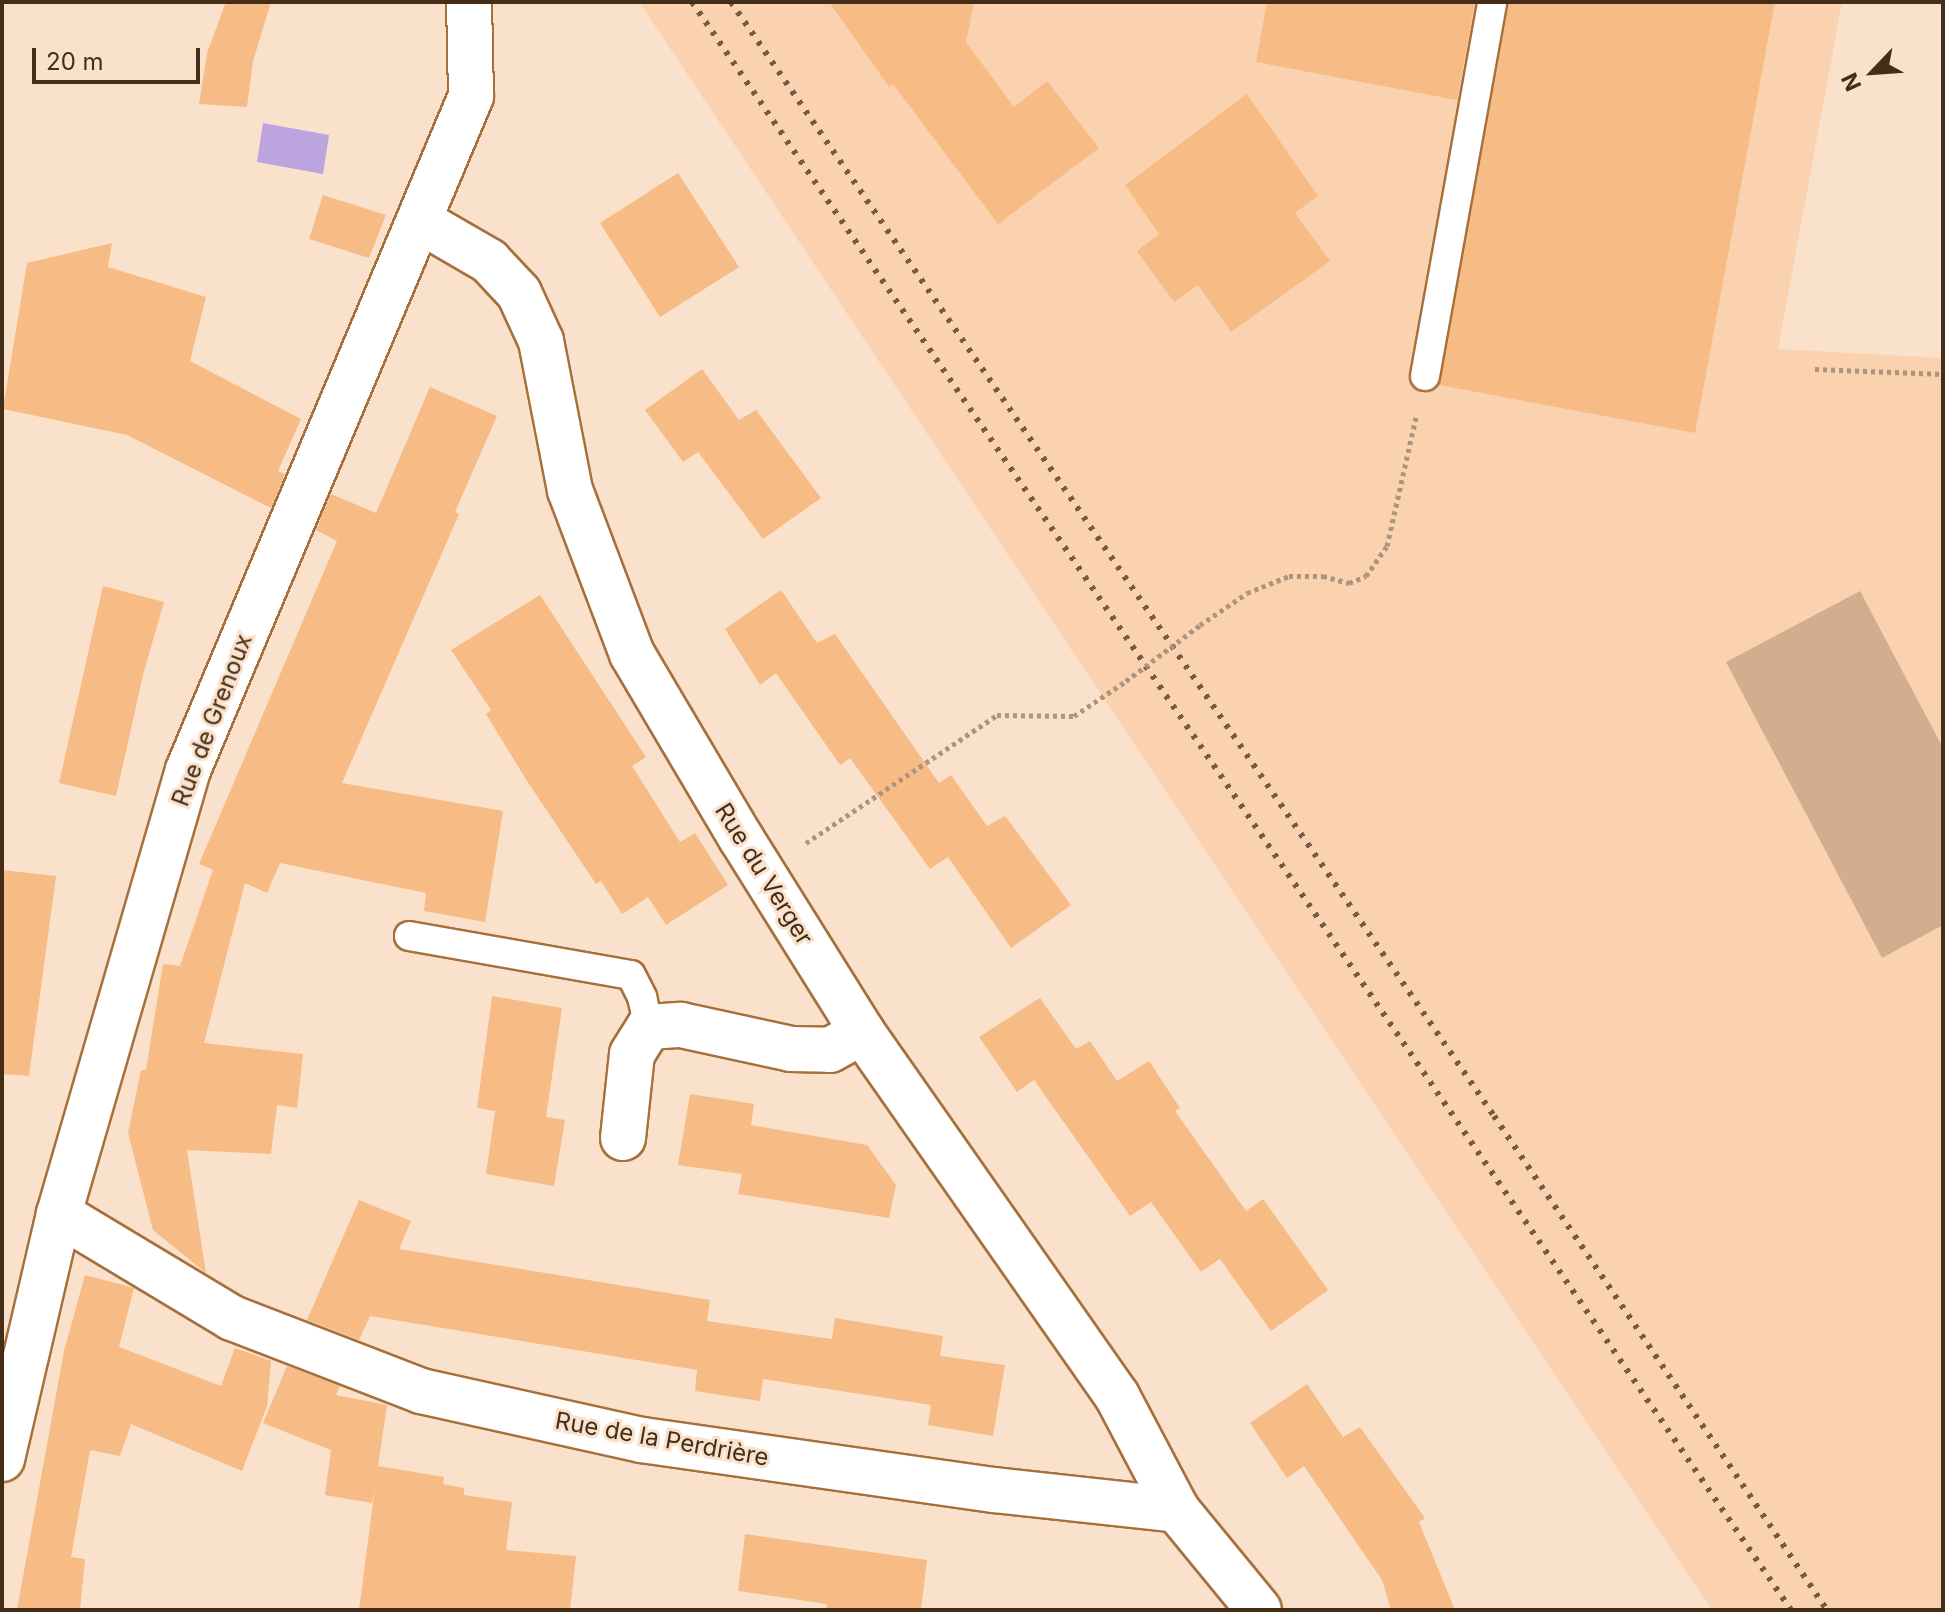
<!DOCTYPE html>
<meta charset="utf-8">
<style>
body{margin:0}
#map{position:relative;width:1945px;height:1612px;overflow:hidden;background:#fae1cc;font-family:Inter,sans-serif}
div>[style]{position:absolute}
.built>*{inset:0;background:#fad2af}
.green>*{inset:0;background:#d1ae90}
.water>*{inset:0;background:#bca4df}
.building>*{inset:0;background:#f7bb86}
.path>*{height:5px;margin-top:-2.5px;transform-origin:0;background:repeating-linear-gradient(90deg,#ac947f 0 4px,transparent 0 8px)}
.roads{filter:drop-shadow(2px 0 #a7703b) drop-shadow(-2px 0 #a7703b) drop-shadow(0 2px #a7703b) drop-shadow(0 -2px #a7703b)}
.service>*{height:28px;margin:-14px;padding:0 14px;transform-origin:14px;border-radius:14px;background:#fff}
.minor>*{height:44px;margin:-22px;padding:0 22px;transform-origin:22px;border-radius:22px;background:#fff}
.rail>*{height:6px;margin-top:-3px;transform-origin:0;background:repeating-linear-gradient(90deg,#735b46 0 4px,transparent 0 12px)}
.path-bridge>*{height:5px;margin-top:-2.5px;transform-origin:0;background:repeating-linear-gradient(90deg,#ac947f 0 4px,transparent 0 8px)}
span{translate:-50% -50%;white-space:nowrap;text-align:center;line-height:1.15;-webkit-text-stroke:6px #fae1cc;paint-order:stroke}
.street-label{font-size:24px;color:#452e18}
.frame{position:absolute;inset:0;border:4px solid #452e18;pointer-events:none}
.north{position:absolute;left:1833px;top:32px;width:80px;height:80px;-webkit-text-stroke:6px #fae1cc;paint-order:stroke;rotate:245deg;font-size:22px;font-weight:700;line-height:32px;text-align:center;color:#452e18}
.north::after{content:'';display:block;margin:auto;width:28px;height:36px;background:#452e18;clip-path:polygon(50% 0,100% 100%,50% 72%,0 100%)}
.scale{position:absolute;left:32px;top:48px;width:168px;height:36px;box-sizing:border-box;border:4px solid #452e18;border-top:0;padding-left:10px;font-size:24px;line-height:28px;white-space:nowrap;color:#452e18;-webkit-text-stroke:6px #fae1cc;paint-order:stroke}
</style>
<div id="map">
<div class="built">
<div style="clip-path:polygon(639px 2px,1842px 2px,1778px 349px,1943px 358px,1943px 1610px,1712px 1610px)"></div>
</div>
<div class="green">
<div style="clip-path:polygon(1860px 591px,1943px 748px,1943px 925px,1882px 958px,1726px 662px)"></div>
</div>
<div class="water">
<div style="clip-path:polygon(263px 123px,329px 135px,323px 174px,257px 162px)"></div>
</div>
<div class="building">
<div style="clip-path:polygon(226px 2px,271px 2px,253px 61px,247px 107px,199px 104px,207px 53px)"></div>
<div style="clip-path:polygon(829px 2px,974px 2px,966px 42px,1014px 107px,1047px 81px,1099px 148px,998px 224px,893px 84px,889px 87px)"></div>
<div style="clip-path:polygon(1267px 2px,1475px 2px,1457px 100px,1256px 62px)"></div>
<div style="clip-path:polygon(1509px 2px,1775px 2px,1695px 433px,1439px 385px)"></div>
<div style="clip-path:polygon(1247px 94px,1318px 196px,1295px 213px,1330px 261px,1231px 332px,1198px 285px,1174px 302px,1137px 251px,1159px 234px,1125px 185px)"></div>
<div style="clip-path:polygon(678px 173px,739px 267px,660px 317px,600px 223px)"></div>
<div style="clip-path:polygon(323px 195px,386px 215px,369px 258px,309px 239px)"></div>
<div style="clip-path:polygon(112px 243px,108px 267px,206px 297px,190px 361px,301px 419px,278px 471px,285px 474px,271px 508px,127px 435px,3px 409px,27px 263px)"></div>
<div style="clip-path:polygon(702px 369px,739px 420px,756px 410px,821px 498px,763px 539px,698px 452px,683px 462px,645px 410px)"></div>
<div style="clip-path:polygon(430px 387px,497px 416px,455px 512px,459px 514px,342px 783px,503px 811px,485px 922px,424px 911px,426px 893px,280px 863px,267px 893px,245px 883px,204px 1043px,303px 1054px,297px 1108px,277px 1105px,271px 1154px,187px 1150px,206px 1273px,153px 1230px,128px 1133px,141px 1070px,146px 1070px,163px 964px,180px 966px,213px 870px,199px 864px,337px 541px,316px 530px,331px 494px,376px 513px)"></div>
<div style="clip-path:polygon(103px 586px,164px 602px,143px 675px,116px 796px,59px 783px)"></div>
<div style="clip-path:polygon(781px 590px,817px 643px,835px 634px,939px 783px,951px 775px,987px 826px,1005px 816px,1071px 905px,1011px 948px,948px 857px,930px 869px,850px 758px,840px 765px,776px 673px,760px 685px,725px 629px)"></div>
<div style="clip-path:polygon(540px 595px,646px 757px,632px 766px,680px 842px,695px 833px,728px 885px,666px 925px,648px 897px,622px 914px,601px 881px,596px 884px,527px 781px,486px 714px,491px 710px,451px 650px)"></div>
<div style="clip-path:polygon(2px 870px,56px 876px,29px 1076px,2px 1074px)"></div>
<div style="clip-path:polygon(492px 996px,562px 1008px,546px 1117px,565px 1120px,554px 1186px,486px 1174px,495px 1111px,477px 1108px)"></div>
<div style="clip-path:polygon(1040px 998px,1076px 1049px,1090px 1041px,1117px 1081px,1149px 1061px,1180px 1108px,1175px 1111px,1246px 1211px,1263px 1199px,1328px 1290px,1271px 1331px,1220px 1259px,1201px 1272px,1151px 1202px,1130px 1216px,1034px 1080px,1017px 1092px,979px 1037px)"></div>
<div style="clip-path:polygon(690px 1094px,754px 1104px,751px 1125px,867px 1145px,896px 1185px,889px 1218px,738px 1194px,742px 1174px,678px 1165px)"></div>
<div style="clip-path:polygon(359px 1200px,411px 1221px,399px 1249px,710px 1300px,707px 1321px,832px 1339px,835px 1318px,943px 1336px,940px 1356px,1005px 1365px,993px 1436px,928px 1425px,931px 1405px,763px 1379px,760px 1401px,695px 1391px,697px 1370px,370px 1316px,359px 1340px,307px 1320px)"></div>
<div style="clip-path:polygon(85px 1275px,134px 1288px,119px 1347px,221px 1386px,235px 1348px,271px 1361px,267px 1406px,242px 1471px,131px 1424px,120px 1456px,90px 1450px,71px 1557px,85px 1559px,80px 1610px,17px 1610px,64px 1351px)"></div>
<div style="clip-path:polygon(287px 1366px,340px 1386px,336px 1395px,387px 1405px,378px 1466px,444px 1477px,443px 1484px,464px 1488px,464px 1495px,512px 1502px,506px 1550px,576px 1556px,570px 1610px,359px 1610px,375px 1487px,372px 1503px,325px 1495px,331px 1450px,263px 1423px)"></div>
<div style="clip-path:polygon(1307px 1384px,1343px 1437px,1360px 1427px,1425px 1518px,1419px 1522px,1455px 1610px,1391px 1610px,1382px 1580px,1304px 1466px,1287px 1478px,1250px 1423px)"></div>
<div style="clip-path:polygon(745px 1534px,927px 1560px,921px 1610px,826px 1610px,827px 1604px,738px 1591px)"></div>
</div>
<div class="path">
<div style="left:1815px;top:369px;width:128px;rotate:2.2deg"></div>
<div style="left:1200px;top:625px;width:57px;rotate:-34.2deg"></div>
<div style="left:1247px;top:593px;width:45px;rotate:-22deg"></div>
<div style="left:1289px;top:576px;width:34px"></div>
<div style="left:1323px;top:576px;width:27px;rotate:15deg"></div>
<div style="left:1349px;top:583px;width:18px;rotate:-22deg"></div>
<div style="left:1366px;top:576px;width:37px;rotate:-55deg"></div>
<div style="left:1387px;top:546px;width:132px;rotate:-77.3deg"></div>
<div style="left:806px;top:843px;width:230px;rotate:-33.8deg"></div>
<div style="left:997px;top:715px;width:77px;rotate:0.7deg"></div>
<div style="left:1074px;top:716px;width:63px;rotate:-33.9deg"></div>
</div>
<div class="roads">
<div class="service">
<div style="left:1425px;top:376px;width:380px;rotate:-79.8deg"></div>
<div style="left:409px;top:936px;width:225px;rotate:10deg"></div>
<div style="left:631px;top:975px;width:25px;rotate:63deg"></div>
<div style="left:642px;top:997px;width:31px;rotate:77deg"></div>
</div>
<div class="minor">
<div style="left:420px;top:221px;width:80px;rotate:30.1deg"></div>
<div style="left:489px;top:261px;width:44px;rotate:46.8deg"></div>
<div style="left:519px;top:293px;width:53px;rotate:65.4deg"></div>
<div style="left:541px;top:341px;width:152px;rotate:79deg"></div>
<div style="left:570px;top:490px;width:175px;rotate:69.3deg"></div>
<div style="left:632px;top:654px;width:214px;rotate:59.4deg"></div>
<div style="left:741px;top:838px;width:229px;rotate:58deg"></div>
<div style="left:862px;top:1032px;width:444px;rotate:55deg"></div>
<div style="left:1117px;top:1396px;width:129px;rotate:62.2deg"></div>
<div style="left:1177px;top:1510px;width:129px;rotate:50.6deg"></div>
<div style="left:623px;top:1138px;width:84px;rotate:-83.9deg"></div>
<div style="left:632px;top:1054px;width:32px;rotate:-58deg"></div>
<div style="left:649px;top:1027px;width:32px;rotate:-4deg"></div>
<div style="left:681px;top:1025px;width:113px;rotate:12.3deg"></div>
<div style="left:791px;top:1049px;width:39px;rotate:1deg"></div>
<div style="left:830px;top:1050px;width:37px;rotate:-29deg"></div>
<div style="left:59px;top:1214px;width:202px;rotate:31deg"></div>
<div style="left:232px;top:1318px;width:203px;rotate:21.1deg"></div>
<div style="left:421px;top:1391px;width:226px;rotate:12.5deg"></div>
<div style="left:642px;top:1440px;width:356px;rotate:8.1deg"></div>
<div style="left:994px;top:1490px;width:184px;rotate:6.2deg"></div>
<div style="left:2px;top:1459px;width:252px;rotate:-76.9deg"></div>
<div style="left:59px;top:1214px;width:462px;rotate:-73.8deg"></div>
<div style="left:188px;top:770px;width:731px;rotate:-67.22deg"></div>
<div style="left:471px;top:96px;width:94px;rotate:-91.2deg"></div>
</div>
</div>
<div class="rail">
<div style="left:692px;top:2px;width:1948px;rotate:55.65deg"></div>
<div style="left:731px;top:2px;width:1350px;rotate:55.59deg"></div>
<div style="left:1494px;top:1116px;width:596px;rotate:56.02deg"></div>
</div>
<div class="path-bridge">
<div style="left:1126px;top:681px;width:93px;rotate:-37.1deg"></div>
</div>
<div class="street-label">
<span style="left:212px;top:720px;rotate:-69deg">Rue de Grenoux</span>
<span style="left:764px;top:874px;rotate:58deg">Rue du Verger</span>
<span style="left:662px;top:1439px;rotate:10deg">Rue de la Perdrière</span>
</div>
<div class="frame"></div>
<div class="north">N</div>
<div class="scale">20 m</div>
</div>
